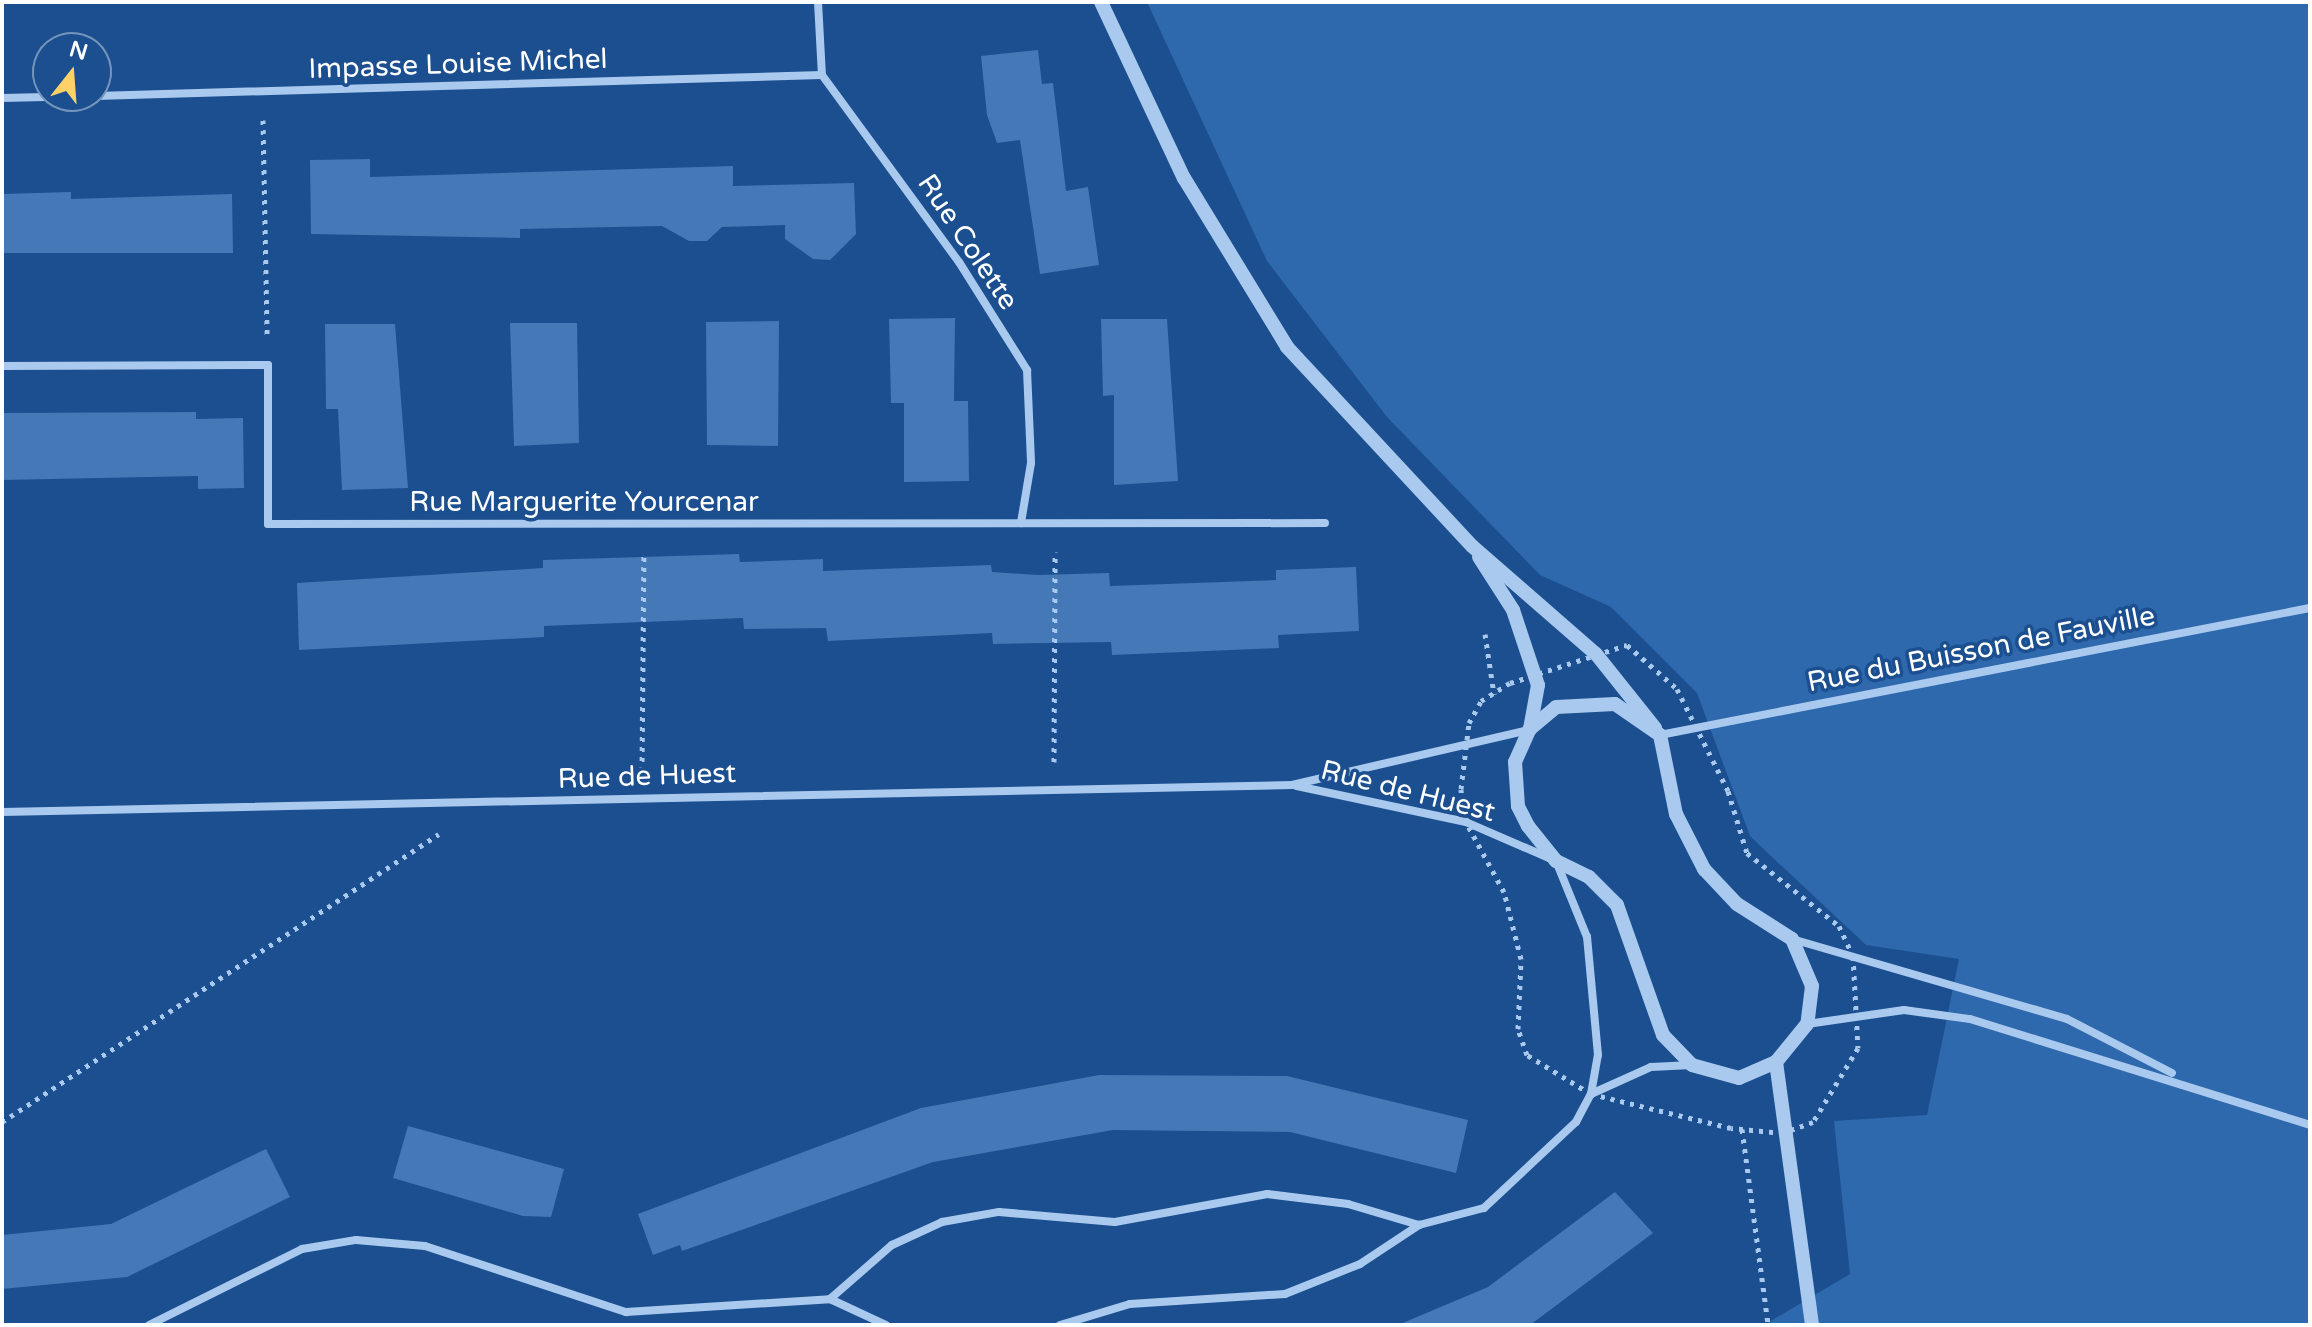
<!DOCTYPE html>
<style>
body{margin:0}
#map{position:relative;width:2312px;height:1327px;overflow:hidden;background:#1b4f8f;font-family:"Varela Round",sans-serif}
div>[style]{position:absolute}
.green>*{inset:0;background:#2e69ad}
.building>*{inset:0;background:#4478b7}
.path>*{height:5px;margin-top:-2.5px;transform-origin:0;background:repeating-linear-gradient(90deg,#a9c9ee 0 4px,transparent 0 10px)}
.minor>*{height:8px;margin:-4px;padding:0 4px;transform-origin:4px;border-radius:4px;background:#a9c9ee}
.tertiary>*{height:14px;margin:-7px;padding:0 7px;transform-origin:7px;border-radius:7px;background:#a9c9ee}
span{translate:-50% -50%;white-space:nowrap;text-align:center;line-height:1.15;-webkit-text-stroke:7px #1b4f8f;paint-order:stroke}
.street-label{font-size:28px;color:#fff}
.frame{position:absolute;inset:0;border:4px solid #fff;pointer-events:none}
.north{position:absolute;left:32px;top:32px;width:80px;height:80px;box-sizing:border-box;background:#1b4f8f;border:2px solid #7695bc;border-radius:50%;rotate:17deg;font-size:22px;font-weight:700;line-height:32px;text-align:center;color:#fff}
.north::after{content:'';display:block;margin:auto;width:28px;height:36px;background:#ffd166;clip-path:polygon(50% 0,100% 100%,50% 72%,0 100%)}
</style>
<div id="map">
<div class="green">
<div style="clip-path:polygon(1147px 2px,2310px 2px,2310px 1325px,1764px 1325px,1850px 1274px,1834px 1121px,1927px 1115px,1959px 959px,1866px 945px,1772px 857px,1750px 836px,1697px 693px,1611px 607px,1540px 575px,1387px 417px,1267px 261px)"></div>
</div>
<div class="building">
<div style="clip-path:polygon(1038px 50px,1042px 84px,1053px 83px,1066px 191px,1088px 187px,1099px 265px,1040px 274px,1020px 140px,997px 143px,987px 115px,981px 56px)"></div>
<div style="clip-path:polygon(370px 159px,370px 177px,733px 166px,733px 186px,854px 183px,856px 234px,830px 260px,813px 259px,785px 239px,785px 225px,722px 227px,707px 241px,689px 241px,662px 226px,520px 229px,520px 238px,311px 234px,310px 160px)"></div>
<div style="clip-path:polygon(71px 192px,71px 199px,232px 194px,233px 253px,2px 253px,2px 194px)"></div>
<div style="clip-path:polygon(955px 318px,954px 401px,968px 401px,969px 481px,904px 482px,904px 403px,891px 403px,889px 319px)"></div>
<div style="clip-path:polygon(1101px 319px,1167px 319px,1178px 481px,1114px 485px,1114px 395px,1103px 396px)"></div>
<div style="clip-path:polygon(779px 321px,778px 446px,707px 445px,706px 322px)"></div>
<div style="clip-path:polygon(510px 323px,577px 323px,579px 443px,514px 446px)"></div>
<div style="clip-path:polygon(325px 324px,395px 324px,408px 488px,342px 490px,338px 409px,326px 409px)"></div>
<div style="clip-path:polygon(196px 412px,196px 419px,243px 418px,244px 488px,198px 489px,198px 476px,2px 480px,2px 413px)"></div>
<div style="clip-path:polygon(739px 554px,740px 562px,823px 559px,823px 571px,991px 565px,992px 572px,1037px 575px,1109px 573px,1110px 586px,1276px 580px,1276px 570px,1356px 567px,1359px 631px,1278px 635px,1279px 648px,1112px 655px,1111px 642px,993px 644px,992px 633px,828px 641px,826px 628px,744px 629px,743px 618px,544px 626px,544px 637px,299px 650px,297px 583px,543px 568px,543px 560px)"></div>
<div style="clip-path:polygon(1099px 1075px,1287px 1076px,1468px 1120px,1456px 1173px,1290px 1132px,1113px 1130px,933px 1162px,682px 1251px,680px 1245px,653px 1255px,638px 1214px,921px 1108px)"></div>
<div style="clip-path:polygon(408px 1126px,564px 1169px,551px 1217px,523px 1216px,393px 1178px)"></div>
<div style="clip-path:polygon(266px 1149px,290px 1197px,127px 1277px,2px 1289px,2px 1235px,111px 1224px)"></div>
<div style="clip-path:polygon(1615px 1192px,1653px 1233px,1530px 1325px,1398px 1325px,1488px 1287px)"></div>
</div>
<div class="path">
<div style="left:263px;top:120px;width:218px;rotate:88.9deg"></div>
<div style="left:1485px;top:634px;width:61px;rotate:81.5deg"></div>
<div style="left:1627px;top:645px;width:67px;rotate:41.3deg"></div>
<div style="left:1677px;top:689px;width:114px;rotate:63.4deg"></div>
<div style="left:1728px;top:791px;width:65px;rotate:73deg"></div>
<div style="left:1747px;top:853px;width:117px;rotate:38.4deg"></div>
<div style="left:1839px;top:926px;width:33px;rotate:65deg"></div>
<div style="left:1853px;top:956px;width:92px;rotate:86.9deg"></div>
<div style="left:1858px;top:1048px;width:87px;rotate:121.3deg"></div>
<div style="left:1813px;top:1122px;width:32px;rotate:160deg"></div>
<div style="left:1783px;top:1133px;width:52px;rotate:-174.5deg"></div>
<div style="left:1731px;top:1128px;width:144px;rotate:-166.3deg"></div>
<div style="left:1591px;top:1094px;width:75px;rotate:-148.6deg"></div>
<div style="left:1527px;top:1055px;width:28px;rotate:-109deg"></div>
<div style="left:1518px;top:1029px;width:70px;rotate:-87.5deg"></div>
<div style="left:1521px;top:959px;width:69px;rotate:-104.2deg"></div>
<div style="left:1504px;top:892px;width:80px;rotate:-118.5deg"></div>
<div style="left:1466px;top:822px;width:33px;rotate:-99deg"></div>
<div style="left:1461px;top:789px;width:66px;rotate:-83.1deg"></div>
<div style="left:1469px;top:723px;width:25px;rotate:-61deg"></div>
<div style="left:1481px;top:701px;width:34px;rotate:-32deg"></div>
<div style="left:1510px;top:683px;width:123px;rotate:-18deg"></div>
<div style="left:1054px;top:762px;width:210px;rotate:-89.7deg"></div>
<div style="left:642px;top:771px;width:218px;rotate:-89.5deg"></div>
<div style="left:2px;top:1122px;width:523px;rotate:-33.39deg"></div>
<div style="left:1742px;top:1129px;width:198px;rotate:82.4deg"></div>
</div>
<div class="minor">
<div style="left:818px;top:2px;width:73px;rotate:86.9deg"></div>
<div style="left:822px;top:75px;width:232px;rotate:53.8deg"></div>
<div style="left:959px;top:262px;width:128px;rotate:57.8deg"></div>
<div style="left:1027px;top:370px;width:93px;rotate:87.5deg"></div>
<div style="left:1031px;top:463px;width:61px;rotate:99.5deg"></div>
<div style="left:96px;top:96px;width:726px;rotate:-1.66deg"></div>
<div style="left:2px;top:98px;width:87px;rotate:-1.3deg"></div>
<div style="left:2px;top:366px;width:266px;rotate:-0.2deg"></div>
<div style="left:268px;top:365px;width:159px;rotate:90deg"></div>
<div style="left:268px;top:524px;width:1057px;rotate:-0.05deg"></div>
<div style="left:1660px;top:735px;width:662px;rotate:-11.06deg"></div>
<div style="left:2px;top:812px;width:1290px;rotate:-1.2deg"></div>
<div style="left:1292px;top:785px;width:243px;rotate:-13.1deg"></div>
<div style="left:1792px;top:939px;width:286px;rotate:16.2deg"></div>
<div style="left:2067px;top:1019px;width:118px;rotate:27.2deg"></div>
<div style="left:1807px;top:1024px;width:98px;rotate:-8.2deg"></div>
<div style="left:1904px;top:1010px;width:67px;rotate:7.8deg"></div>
<div style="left:1970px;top:1019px;width:356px;rotate:17.3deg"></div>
<div style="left:1591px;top:1094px;width:66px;rotate:-24.2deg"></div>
<div style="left:1651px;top:1067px;width:41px;rotate:-2.8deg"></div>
<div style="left:830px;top:1299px;width:82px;rotate:-41.1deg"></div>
<div style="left:892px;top:1245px;width:55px;rotate:-24.7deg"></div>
<div style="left:942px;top:1222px;width:58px;rotate:-10deg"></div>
<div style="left:999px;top:1212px;width:116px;rotate:4.9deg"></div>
<div style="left:1115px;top:1222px;width:155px;rotate:-10.4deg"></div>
<div style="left:1267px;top:1194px;width:82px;rotate:7deg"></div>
<div style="left:1348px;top:1204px;width:74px;rotate:16.5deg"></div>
<div style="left:149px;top:1325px;width:171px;rotate:-26.4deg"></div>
<div style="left:302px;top:1249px;width:55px;rotate:-9.5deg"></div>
<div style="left:356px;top:1240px;width:69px;rotate:5deg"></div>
<div style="left:425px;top:1246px;width:212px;rotate:18.2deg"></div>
<div style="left:626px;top:1312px;width:204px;rotate:-3.6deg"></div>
<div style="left:830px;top:1299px;width:62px;rotate:24.9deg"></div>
<div style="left:1060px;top:1325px;width:73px;rotate:-16.7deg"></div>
<div style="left:1130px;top:1304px;width:155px;rotate:-3.7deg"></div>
<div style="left:1285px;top:1294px;width:81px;rotate:-21.8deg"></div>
<div style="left:1360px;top:1264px;width:71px;rotate:-33.5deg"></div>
<div style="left:1419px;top:1225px;width:67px;rotate:-14.7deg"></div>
<div style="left:1484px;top:1208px;width:126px;rotate:-43.1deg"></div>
<div style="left:1576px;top:1122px;width:32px;rotate:-62deg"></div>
<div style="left:1591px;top:1094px;width:40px;rotate:-80deg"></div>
<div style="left:1598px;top:1055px;width:119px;rotate:-95.3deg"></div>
<div style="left:1587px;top:937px;width:82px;rotate:-112.2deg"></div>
<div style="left:1556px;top:861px;width:98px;rotate:-156.6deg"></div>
<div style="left:1466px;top:822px;width:173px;rotate:-168deg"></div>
</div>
<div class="tertiary">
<div style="left:1101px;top:2px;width:195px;rotate:64.8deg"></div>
<div style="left:1184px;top:178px;width:198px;rotate:58.6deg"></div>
<div style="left:1287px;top:347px;width:272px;rotate:47.1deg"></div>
<div style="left:1472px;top:546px;width:164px;rotate:41.1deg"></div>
<div style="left:1596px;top:654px;width:95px;rotate:51.4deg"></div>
<div style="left:1479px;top:557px;width:63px;rotate:57.3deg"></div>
<div style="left:1513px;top:610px;width:79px;rotate:71.6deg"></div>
<div style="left:1538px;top:685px;width:45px;rotate:100.3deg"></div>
<div style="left:1776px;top:1062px;width:40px;rotate:156.6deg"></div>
<div style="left:1739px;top:1078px;width:49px;rotate:-164.5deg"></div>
<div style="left:1692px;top:1065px;width:42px;rotate:-134deg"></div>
<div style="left:1663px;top:1035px;width:138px;rotate:-109.5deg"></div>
<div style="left:1617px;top:905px;width:40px;rotate:-135deg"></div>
<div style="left:1589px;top:877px;width:37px;rotate:-154deg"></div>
<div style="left:1556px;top:861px;width:45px;rotate:-128.7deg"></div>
<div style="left:1528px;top:826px;width:22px;rotate:-117deg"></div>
<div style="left:1518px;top:806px;width:44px;rotate:-93.9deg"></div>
<div style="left:1515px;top:762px;width:36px;rotate:-66deg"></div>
<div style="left:1530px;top:729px;width:34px;rotate:-40deg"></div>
<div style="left:1556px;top:707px;width:59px;rotate:-2.9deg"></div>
<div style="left:1615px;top:704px;width:55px;rotate:34.6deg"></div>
<div style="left:1660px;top:735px;width:81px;rotate:78.6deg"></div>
<div style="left:1676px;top:814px;width:62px;rotate:63deg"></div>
<div style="left:1704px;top:869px;width:48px;rotate:46.7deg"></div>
<div style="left:1737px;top:904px;width:65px;rotate:32.5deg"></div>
<div style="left:1792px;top:939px;width:51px;rotate:66.9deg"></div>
<div style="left:1812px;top:986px;width:38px;rotate:97deg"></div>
<div style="left:1807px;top:1024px;width:49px;rotate:129.2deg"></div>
<div style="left:1776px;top:1062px;width:265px;rotate:82.2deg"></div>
</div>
<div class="street-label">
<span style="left:458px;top:64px;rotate:-2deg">Impasse Louise Michel</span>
<span style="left:968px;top:242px;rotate:56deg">Rue Colette</span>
<span style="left:584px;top:502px">Rue Marguerite Yourcenar</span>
<span style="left:1981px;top:649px;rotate:-11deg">Rue du Buisson de Fauville</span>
<span style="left:647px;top:776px;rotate:-2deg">Rue de Huest</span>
<span style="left:1408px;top:791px;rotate:14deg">Rue de Huest</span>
</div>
<div class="frame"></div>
<div class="north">N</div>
</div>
